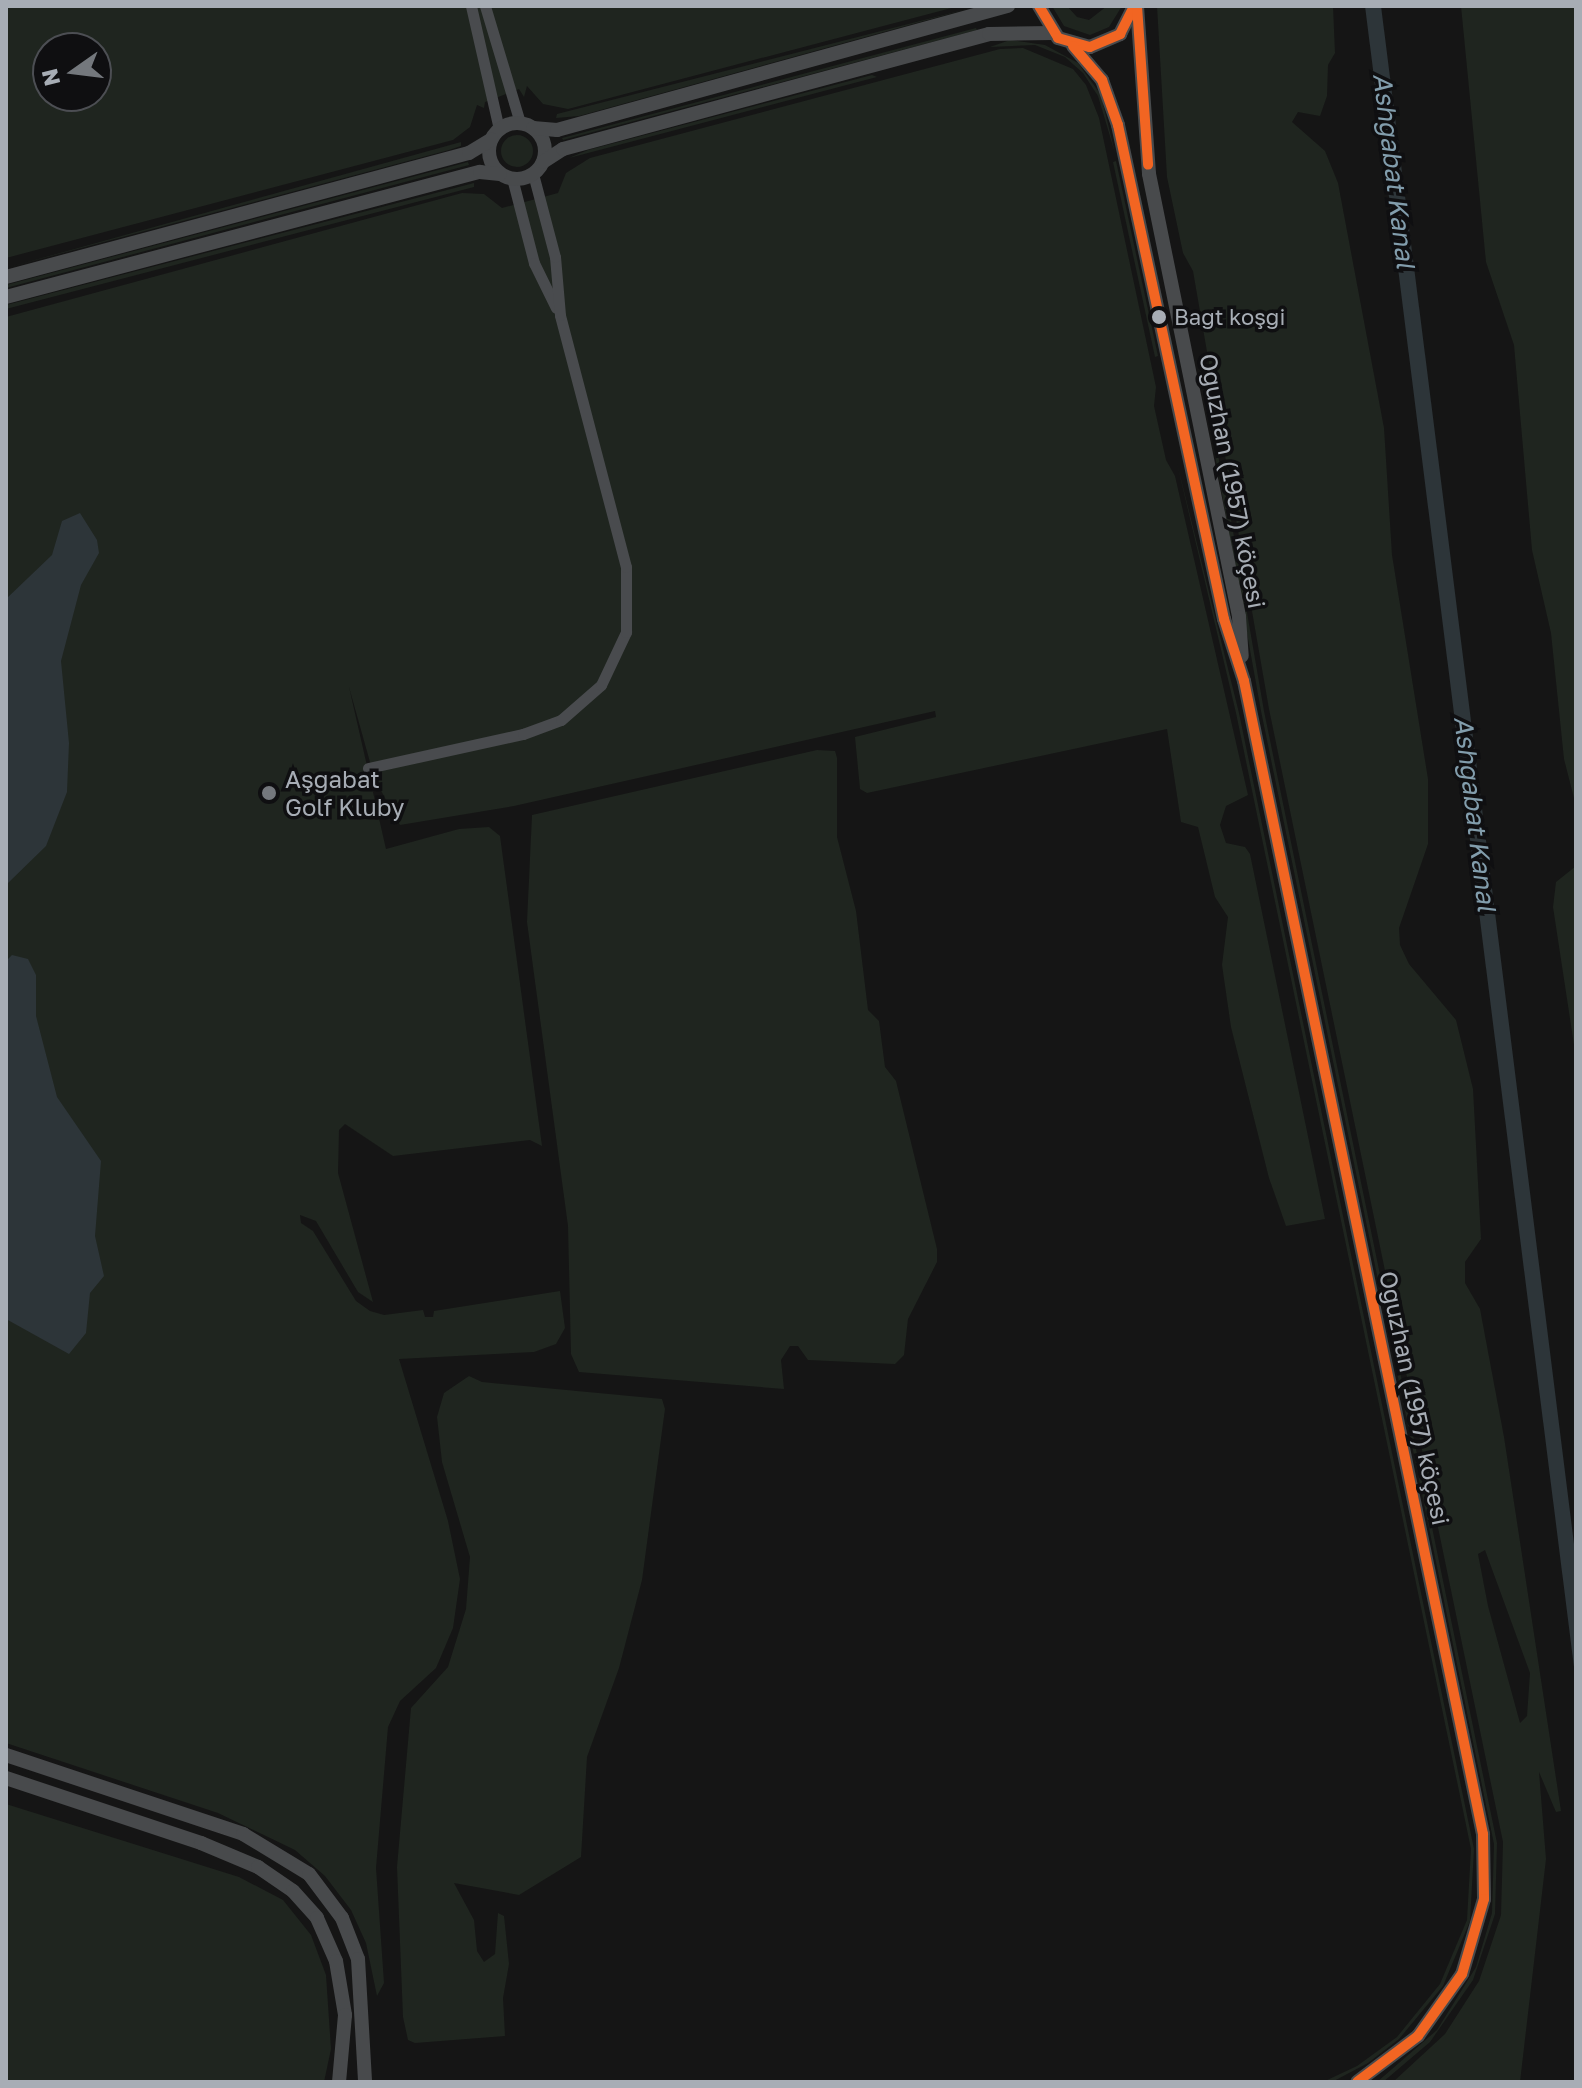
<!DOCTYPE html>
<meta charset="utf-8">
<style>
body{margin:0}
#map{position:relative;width:1582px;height:2088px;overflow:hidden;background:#151515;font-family:"Golos Text",sans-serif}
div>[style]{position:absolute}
.green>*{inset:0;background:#1f251f}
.round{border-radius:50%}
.water>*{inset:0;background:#2d3539}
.street>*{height:11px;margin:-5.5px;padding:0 5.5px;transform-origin:5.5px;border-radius:5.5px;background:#494b4e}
.secondary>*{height:14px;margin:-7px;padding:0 7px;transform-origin:7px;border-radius:7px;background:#484a4c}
.secondary>.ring{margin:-7px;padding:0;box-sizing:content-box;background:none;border:14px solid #484a4c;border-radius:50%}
.bus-1>*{height:10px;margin:-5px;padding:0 5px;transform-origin:5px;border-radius:5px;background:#f26522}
.dots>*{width:22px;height:22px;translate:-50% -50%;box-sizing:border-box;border:4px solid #0f0f11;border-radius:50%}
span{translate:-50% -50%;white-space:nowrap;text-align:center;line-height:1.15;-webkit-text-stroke:7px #0f0f11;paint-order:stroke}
.bus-label{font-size:22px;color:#a7adb5}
.left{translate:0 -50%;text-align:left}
.street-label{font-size:24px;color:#a7adb5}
.poi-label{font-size:24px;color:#a7adb5}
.water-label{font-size:26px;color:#829dac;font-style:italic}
.frame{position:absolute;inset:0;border:8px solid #a7adb5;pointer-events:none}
.north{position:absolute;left:32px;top:32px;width:80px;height:80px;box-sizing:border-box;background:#0f0f11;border:2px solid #4c4e53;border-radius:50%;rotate:256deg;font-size:22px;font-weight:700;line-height:32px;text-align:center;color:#a7adb5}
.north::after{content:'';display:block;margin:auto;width:28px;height:36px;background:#74787d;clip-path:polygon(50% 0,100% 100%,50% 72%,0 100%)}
</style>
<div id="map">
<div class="green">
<div style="clip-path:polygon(evenodd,6px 6px,959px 6px,568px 109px,543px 104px,527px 86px,524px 97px,519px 89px,485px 102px,484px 108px,477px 105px,470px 127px,453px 140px,6px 258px,6px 6px,48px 48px,96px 48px,96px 96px,48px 96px,48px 48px)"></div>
<div style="clip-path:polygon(1052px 6px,1067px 6px,1077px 17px,1089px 20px,1107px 6px,1122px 6px,1109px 27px,1090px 35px,1064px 26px)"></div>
<div style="clip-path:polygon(evenodd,1157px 6px,1333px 6px,1335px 53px,1328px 65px,1327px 96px,1320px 116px,1298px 112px,1292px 122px,1325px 151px,1338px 183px,1384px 428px,1392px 555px,1428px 779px,1428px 844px,1399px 928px,1400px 945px,1409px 964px,1456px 1020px,1473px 1089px,1481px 1239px,1465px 1262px,1465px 1283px,1480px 1309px,1504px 1437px,1561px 1811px,1556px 1812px,1539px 1772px,1546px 1859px,1520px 2082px,1393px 2082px,1445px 2034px,1479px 1981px,1501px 1915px,1503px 1842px,1269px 709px,1193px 271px,1183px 253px,1167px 177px,1157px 6px,1485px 1550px,1530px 1673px,1527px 1716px,1520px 1723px,1488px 1606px,1478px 1554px,1485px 1550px)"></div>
<div style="clip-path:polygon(1461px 6px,1576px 6px,1576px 806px,1564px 759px,1551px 633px,1532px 550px,1514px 345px,1486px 262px)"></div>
<div style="clip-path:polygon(971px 8px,579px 116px,556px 118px,557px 114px)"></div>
<div style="clip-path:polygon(976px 28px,977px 30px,563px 140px,562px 138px)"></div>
<div style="clip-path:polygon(1010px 40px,1045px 45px,1078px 63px,1101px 95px,1115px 153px,1098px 96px,1083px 73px,1065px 57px,1035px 45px,990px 47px)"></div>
<div style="clip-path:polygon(1023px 48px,1073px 69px,1086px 85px,1099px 118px,1156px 387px,1154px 406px,1166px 460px,1175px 476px,1248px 795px,1226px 806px,1220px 825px,1226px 843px,1245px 847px,1250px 854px,1325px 1219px,1286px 1226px,1269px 1178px,1231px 1027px,1222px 965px,1228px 917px,1215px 897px,1198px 827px,1181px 822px,1167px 729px,867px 793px,860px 789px,855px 737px,936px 717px,935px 711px,514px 806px,400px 825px,375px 780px,349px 687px,386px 849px,459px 829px,489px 827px,500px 836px,542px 1146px,530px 1140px,393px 1156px,345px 1124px,339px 1130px,338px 1173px,373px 1302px,358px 1292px,316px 1221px,300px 1215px,301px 1223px,313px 1231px,356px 1301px,370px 1311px,384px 1315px,423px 1310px,425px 1317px,433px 1317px,434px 1311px,560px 1291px,565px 1328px,556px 1344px,534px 1352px,399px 1359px,448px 1521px,460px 1579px,453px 1628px,436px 1668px,400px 1701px,388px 1727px,376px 1868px,384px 1983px,377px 1996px,366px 1943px,351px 1910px,325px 1876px,295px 1850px,218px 1813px,6px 1743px,6px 317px,462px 193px,484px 194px,502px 208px,558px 193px,566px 173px,590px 158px,1000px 49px)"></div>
<div style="clip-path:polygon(872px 75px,877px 77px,569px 158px,588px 150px)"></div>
<div class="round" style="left:501px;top:135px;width:32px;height:32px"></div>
<div style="clip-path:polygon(461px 142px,461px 146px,449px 150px,6px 268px)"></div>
<div style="clip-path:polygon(1116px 161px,1158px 356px,1155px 357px,1113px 162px)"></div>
<div style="clip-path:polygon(468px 162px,469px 165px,6px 288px,6px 285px)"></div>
<div style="clip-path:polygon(474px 183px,474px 187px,6px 309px,6px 305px)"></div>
<div style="clip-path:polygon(1197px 355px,1229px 508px,1264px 711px,1497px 1843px,1495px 1914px,1473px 1980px,1430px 2042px,1383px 2082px,1377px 2082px,1437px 2030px,1476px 1967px,1492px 1913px,1494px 1844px,1261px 711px)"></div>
<div style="clip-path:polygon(1176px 459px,1239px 713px,1474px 1849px,1470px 1921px,1443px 1986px,1399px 2039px,1368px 2063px,1332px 2082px,1323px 2082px,1357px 2066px,1397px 2037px,1440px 1984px,1467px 1920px,1471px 1849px,1236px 713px)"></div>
<div style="clip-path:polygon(817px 750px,835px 751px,837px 758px,837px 837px,856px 911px,868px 1010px,879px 1021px,885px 1067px,896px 1081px,937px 1249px,937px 1262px,908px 1319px,904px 1355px,895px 1364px,808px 1360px,798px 1346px,790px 1346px,781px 1360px,784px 1389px,579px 1372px,571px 1354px,568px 1226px,527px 922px,532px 815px)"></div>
<div style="clip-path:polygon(1576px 866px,1576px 1058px,1553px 907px,1556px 882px)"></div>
<div style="clip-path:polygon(469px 1376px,482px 1382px,662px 1399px,665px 1409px,642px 1580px,619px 1668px,587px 1757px,581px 1857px,519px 1895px,454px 1883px,474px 1920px,477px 1951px,484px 1962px,495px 1954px,498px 1913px,504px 1916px,509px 1964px,503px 1998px,505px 2036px,415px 2043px,408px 2040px,403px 2017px,397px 1867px,411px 1708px,448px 1667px,466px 1609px,470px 1557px,442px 1462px,437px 1417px,444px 1393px)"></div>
<div style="clip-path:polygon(6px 1804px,239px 1877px,283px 1900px,311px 1935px,326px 1975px,331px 2049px,324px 2082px,6px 2082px)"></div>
</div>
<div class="water">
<div style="clip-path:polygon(1365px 6px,1381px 6px,1439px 465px,1576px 1560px,1576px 1683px)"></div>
<div style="clip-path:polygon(80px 513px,97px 540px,99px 553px,81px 585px,61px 661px,69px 743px,67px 792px,46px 846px,6px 885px,6px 599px,52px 555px,62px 521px)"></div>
<div style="clip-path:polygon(12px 955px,28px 959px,36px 975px,36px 1016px,57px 1097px,101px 1161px,95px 1236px,104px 1276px,90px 1293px,86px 1333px,69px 1354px,6px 1319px,6px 961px)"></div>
</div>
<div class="street">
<div style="left:471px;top:6px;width:126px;rotate:77.2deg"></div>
<div style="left:485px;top:6px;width:122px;rotate:73.3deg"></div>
<div style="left:512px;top:178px;width:88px;rotate:75.5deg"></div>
<div style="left:534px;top:263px;width:50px;rotate:63.9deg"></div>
<div style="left:368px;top:768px;width:159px;rotate:-12.4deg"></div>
<div style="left:523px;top:734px;width:40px;rotate:-20.2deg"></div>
<div style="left:561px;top:720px;width:53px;rotate:-41.2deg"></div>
<div style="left:601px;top:685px;width:59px;rotate:-64.7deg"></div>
<div style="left:626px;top:632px;width:65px;rotate:-90deg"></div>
<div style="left:626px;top:567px;width:260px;rotate:-104.7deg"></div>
<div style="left:560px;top:315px;width:58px;rotate:-94.9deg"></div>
<div style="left:555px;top:257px;width:86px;rotate:-104.8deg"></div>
</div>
<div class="secondary">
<div style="left:1039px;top:6px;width:37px;rotate:59deg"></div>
<div style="left:1058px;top:38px;width:33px;rotate:16deg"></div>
<div style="left:1090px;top:47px;width:33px;rotate:-23deg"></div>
<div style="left:1120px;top:34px;width:31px;rotate:-63deg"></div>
<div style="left:1137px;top:6px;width:168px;rotate:85.9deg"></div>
<div style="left:1149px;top:174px;width:452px;rotate:78.5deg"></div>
<div style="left:1239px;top:617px;width:39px;rotate:86deg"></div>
<div style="left:1073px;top:46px;width:45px;rotate:49.5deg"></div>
<div style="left:1102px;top:80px;width:48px;rotate:70.4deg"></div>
<div style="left:1118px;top:125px;width:505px;rotate:77.89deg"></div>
<div style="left:1224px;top:619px;width:65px;rotate:72.1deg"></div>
<div style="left:1244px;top:681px;width:1178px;rotate:78.29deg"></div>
<div style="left:1483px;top:1834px;width:65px;rotate:89.1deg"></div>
<div style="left:1484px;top:1899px;width:78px;rotate:106.3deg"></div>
<div style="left:1462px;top:1974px;width:76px;rotate:125.4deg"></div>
<div style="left:1418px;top:2036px;width:76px;rotate:143deg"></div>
<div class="ring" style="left:489px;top:123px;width:42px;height:42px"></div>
<div style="left:533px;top:128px;width:24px;rotate:5deg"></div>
<div style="left:557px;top:130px;width:468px;rotate:-15.4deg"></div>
<div style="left:543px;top:162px;width:24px;rotate:-33deg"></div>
<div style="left:563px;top:149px;width:441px;rotate:-15.1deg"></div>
<div style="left:989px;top:34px;width:63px;rotate:-0.9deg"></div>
<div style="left:6px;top:277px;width:479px;rotate:-15deg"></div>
<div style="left:469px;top:153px;width:26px;rotate:-31deg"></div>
<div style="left:6px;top:297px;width:490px;rotate:-14.8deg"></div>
<div style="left:480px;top:172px;width:20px;rotate:6deg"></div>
<div style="left:6px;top:1755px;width:250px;rotate:18.4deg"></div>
<div style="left:243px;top:1834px;width:77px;rotate:31.2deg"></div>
<div style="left:309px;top:1874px;width:55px;rotate:53.1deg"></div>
<div style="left:342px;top:1918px;width:44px;rotate:68.7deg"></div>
<div style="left:358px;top:1959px;width:123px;rotate:86.7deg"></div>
<div style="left:6px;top:1778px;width:206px;rotate:18.4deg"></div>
<div style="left:201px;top:1843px;width:62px;rotate:22.8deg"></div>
<div style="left:258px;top:1867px;width:42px;rotate:34.4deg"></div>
<div style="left:293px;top:1891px;width:36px;rotate:48deg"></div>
<div style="left:317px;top:1918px;width:47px;rotate:66.2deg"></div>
<div style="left:336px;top:1961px;width:55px;rotate:80.5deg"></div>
<div style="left:345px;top:2015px;width:67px;rotate:95.1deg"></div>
</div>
<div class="bus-1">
<div style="left:1039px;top:6px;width:37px;rotate:59deg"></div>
<div style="left:1058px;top:38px;width:33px;rotate:16deg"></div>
<div style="left:1090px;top:47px;width:33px;rotate:-23deg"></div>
<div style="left:1120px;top:34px;width:31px;rotate:-63deg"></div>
<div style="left:1137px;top:6px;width:159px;rotate:86deg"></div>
<div style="left:1073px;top:46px;width:45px;rotate:49.5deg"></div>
<div style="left:1102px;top:80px;width:48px;rotate:70.4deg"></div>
<div style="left:1118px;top:125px;width:505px;rotate:77.89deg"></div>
<div style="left:1224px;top:619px;width:65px;rotate:72.1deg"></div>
<div style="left:1244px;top:681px;width:1178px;rotate:78.29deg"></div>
<div style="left:1483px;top:1834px;width:65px;rotate:89.1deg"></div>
<div style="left:1484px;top:1899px;width:78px;rotate:106.3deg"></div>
<div style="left:1462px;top:1974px;width:76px;rotate:125.4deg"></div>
<div style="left:1418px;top:2036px;width:76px;rotate:143deg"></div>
</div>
<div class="dots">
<div style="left:1159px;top:317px;background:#a7adb5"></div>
<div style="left:269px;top:793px;background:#74787d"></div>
</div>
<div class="bus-label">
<span class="left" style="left:1174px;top:317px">Bagt koşgi</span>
</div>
<div class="street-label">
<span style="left:1233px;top:481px;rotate:79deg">Oguzhan (1957) köçesi</span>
<span style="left:1415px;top:1398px;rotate:78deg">Oguzhan (1957) köçesi</span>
</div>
<div class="poi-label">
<span class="left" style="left:285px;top:793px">Aşgabat<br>Golf Kluby</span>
</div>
<div class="water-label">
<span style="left:1394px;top:171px;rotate:83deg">Ashgabat Kanal</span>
<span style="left:1475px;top:814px;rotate:83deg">Ashgabat Kanal</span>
</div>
<div class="frame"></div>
<div class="north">N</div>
</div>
